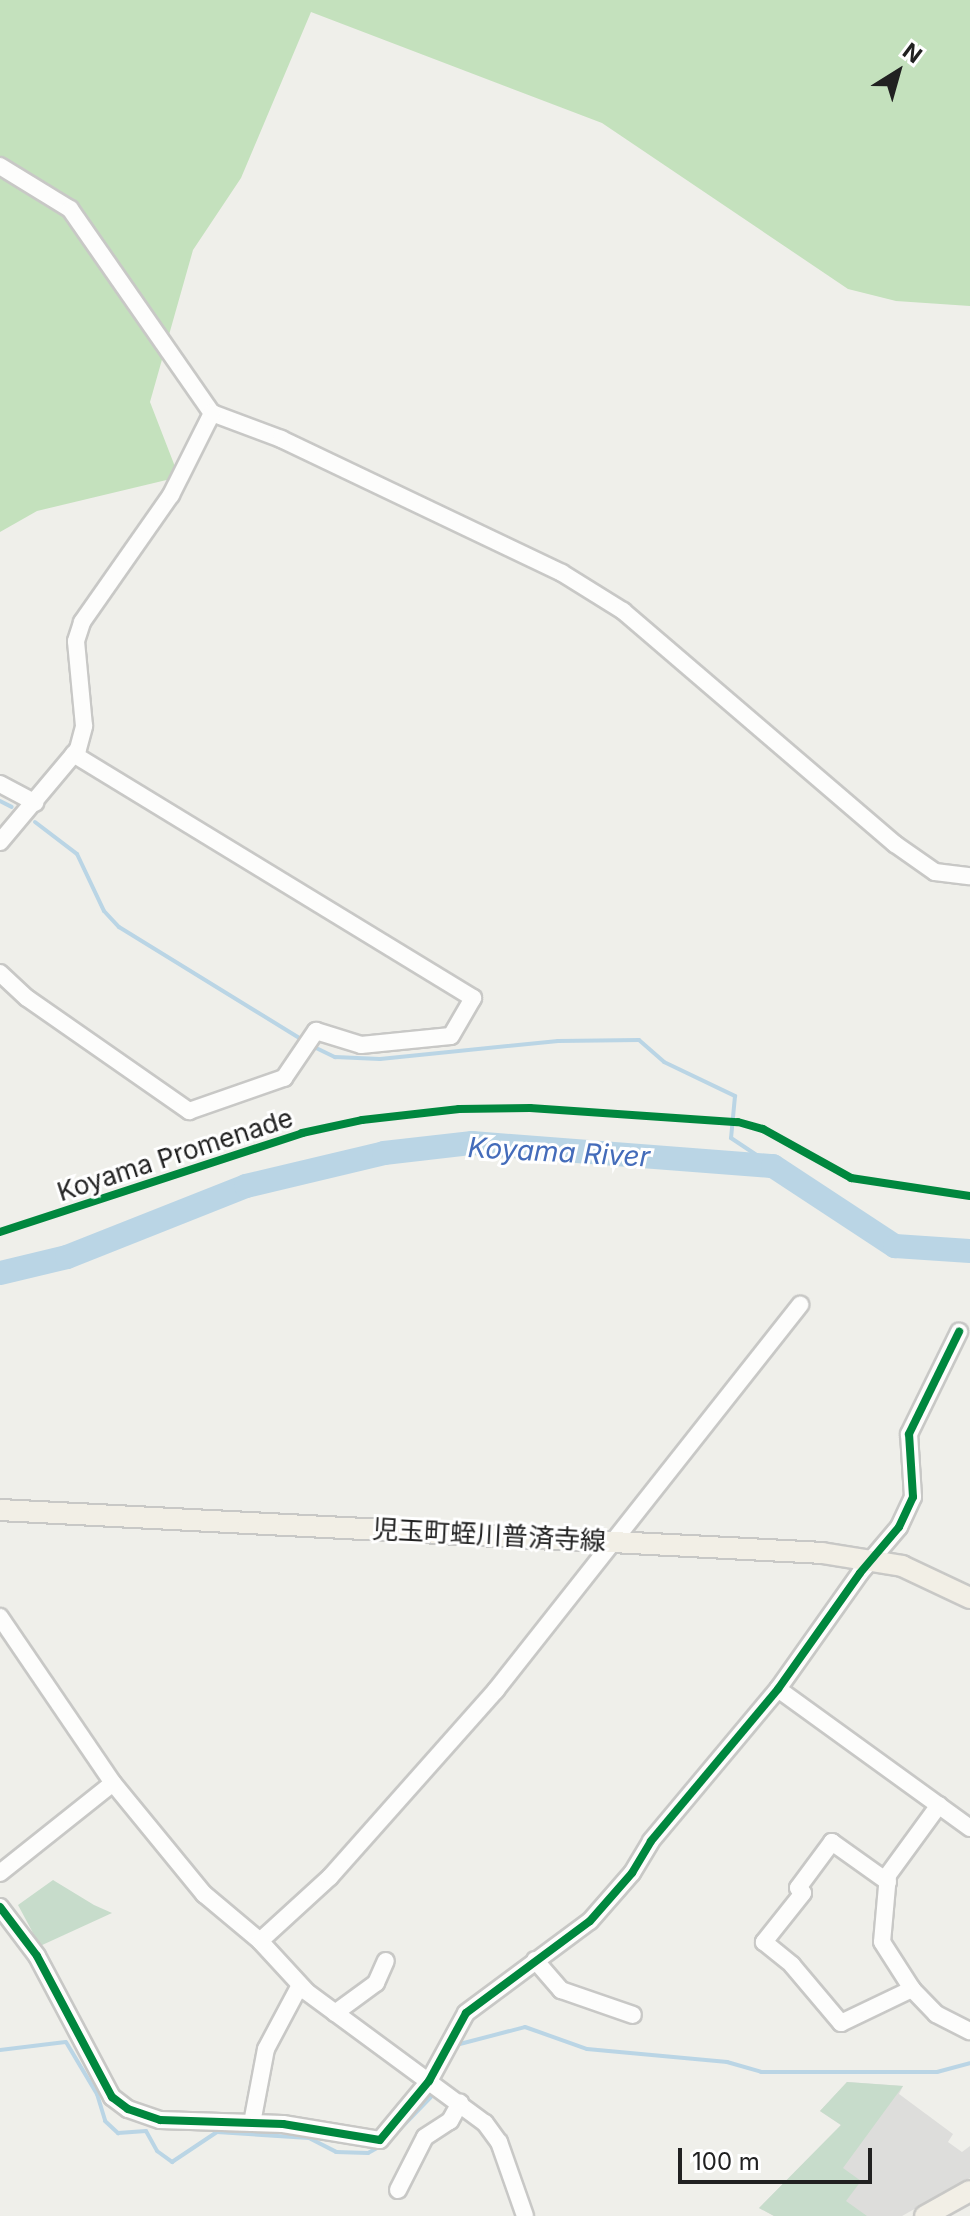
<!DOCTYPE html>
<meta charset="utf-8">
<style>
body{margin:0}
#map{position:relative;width:970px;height:2216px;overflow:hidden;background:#efefea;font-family:Inter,"Noto Sans JP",sans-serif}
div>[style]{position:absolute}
.religious>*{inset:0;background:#dddddb}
.forest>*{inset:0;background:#c4e1bd}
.cemetery>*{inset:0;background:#c7dccb}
.stream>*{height:4px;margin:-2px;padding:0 2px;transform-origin:2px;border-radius:2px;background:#bad5e5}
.river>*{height:24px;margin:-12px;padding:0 12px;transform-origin:12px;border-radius:12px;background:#bad5e5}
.roads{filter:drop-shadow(2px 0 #c8c8c6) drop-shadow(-2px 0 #c8c8c6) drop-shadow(0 2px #c8c8c6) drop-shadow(0 -2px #c8c8c6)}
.minor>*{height:16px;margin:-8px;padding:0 8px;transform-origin:8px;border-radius:8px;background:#fdfdfc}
.major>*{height:20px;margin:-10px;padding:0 10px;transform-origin:10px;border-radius:10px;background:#f2efe6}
.cycleway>*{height:8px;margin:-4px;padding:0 4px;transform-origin:4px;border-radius:4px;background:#00873e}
span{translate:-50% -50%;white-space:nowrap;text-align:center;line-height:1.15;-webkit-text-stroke:6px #fff;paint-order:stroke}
.street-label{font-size:26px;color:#212121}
.water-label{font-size:28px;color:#446cba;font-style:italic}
.north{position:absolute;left:858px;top:32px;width:80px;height:80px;-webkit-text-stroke:6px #fff;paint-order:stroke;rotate:37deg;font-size:22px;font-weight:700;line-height:32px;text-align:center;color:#212121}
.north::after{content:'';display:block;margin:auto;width:28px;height:36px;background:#212121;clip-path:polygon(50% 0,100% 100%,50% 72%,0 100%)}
.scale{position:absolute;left:678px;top:2148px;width:194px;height:36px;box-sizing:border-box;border:4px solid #212121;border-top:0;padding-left:10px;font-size:24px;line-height:28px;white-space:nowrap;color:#212121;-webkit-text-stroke:6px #fff;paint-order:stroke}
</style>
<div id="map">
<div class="religious">
<div style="clip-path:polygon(847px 2082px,903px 2086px,899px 2094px,953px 2134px,948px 2142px,962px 2152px,970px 2146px,970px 2178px,902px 2216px,774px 2216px,759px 2208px,841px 2125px,820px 2111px)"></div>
</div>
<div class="forest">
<div style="clip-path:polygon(0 0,970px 0,970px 306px,896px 301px,848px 289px,602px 123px,311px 12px,241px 178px,193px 250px,150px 402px,179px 477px,37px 511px,0 532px)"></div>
</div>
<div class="cemetery">
<div style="clip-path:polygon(53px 1880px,94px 1905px,112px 1913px,40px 1946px,18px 1905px)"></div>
<div style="clip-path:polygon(847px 2082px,903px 2086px,843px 2168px,861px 2181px,846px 2201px,867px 2216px,774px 2216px,759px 2208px,841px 2125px,820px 2111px)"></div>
</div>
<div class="stream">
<div style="left:0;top:801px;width:13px;rotate:27deg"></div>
<div style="left:35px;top:822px;width:53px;rotate:37.3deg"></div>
<div style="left:77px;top:854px;width:63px;rotate:64.7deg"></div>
<div style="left:104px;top:911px;width:22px;rotate:47deg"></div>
<div style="left:119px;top:927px;width:216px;rotate:31.6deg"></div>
<div style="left:310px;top:1045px;width:28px;rotate:26deg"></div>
<div style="left:335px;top:1057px;width:45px;rotate:2.5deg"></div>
<div style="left:380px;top:1059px;width:179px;rotate:-5.8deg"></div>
<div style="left:558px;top:1041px;width:81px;rotate:-0.7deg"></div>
<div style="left:639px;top:1040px;width:33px;rotate:41deg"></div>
<div style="left:664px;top:1062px;width:79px;rotate:25.6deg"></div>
<div style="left:735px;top:1096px;width:42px;rotate:95.4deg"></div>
<div style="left:731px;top:1138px;width:50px;rotate:33.7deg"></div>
<div style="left:456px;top:2045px;width:71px;rotate:-14.6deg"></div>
<div style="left:525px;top:2027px;width:66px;rotate:19.5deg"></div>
<div style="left:587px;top:2049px;width:141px;rotate:5.3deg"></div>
<div style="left:727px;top:2062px;width:35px;rotate:16deg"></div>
<div style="left:761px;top:2072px;width:176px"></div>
<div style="left:937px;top:2072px;width:34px;rotate:-15deg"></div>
<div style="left:0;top:2050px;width:66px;rotate:-6.9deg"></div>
<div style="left:66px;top:2042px;width:61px;rotate:59.2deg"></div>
<div style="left:97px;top:2094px;width:28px;rotate:73deg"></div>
<div style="left:105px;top:2121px;width:18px;rotate:43deg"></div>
<div style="left:118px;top:2133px;width:28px;rotate:-4deg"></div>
<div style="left:146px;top:2131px;width:23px;rotate:61deg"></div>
<div style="left:157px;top:2151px;width:19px;rotate:36deg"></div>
<div style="left:172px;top:2162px;width:54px;rotate:-33.7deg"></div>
<div style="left:217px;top:2132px;width:92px;rotate:3.7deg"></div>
<div style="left:309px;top:2138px;width:30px;rotate:27deg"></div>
<div style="left:336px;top:2152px;width:32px;rotate:2deg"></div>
<div style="left:368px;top:2153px;width:18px;rotate:-29deg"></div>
<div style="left:396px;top:2133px;width:50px;rotate:-45.8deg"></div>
</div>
<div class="river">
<div style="left:0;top:1273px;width:69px;rotate:-13.4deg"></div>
<div style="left:67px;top:1257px;width:193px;rotate:-21.6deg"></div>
<div style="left:246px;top:1186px;width:142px;rotate:-13.4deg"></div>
<div style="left:384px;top:1153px;width:89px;rotate:-6.5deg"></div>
<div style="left:472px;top:1143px;width:302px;rotate:4.4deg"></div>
<div style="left:773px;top:1166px;width:146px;rotate:33.3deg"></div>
<div style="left:895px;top:1246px;width:75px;rotate:3.8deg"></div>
</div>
<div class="roads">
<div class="minor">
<div style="left:0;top:166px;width:82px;rotate:31.6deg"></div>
<div style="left:70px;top:209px;width:249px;rotate:55.2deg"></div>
<div style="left:212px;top:413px;width:74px;rotate:20.6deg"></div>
<div style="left:281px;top:439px;width:311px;rotate:25.5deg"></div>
<div style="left:562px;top:573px;width:72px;rotate:31.9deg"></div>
<div style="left:623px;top:611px;width:358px;rotate:40.6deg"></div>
<div style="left:895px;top:844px;width:49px;rotate:35deg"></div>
<div style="left:935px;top:872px;width:35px;rotate:7deg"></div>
<div style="left:0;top:784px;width:40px;rotate:28deg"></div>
<div style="left:0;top:842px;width:121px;rotate:-50deg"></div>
<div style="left:78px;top:749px;width:24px;rotate:-75deg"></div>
<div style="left:84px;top:726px;width:85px;rotate:-95.4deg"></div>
<div style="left:76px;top:641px;width:20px;rotate:-72deg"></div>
<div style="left:82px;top:622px;width:155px;rotate:-55deg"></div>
<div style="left:171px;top:495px;width:92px;rotate:-63.4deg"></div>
<div style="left:0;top:973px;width:37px;rotate:43deg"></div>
<div style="left:27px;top:998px;width:198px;rotate:34.9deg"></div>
<div style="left:189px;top:1111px;width:101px;rotate:-19.2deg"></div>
<div style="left:284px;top:1078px;width:57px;rotate:-55.8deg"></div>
<div style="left:316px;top:1031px;width:47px;rotate:17.3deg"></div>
<div style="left:361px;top:1045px;width:90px;rotate:-5.7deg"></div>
<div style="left:451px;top:1036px;width:44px;rotate:-59.9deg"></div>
<div style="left:473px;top:998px;width:468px;rotate:-148.6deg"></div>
<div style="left:0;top:1617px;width:201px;rotate:55.8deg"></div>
<div style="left:113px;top:1783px;width:144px;rotate:50.7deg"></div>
<div style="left:204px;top:1894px;width:73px;rotate:40deg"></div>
<div style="left:260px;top:1941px;width:69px;rotate:47.3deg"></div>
<div style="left:307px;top:1992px;width:221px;rotate:36.4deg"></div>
<div style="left:485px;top:2123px;width:24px;rotate:54deg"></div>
<div style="left:499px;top:2142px;width:78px;rotate:70.6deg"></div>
<div style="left:778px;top:1689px;width:237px;rotate:35.9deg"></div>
<div style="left:939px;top:1805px;width:87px;rotate:126.1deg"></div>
<div style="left:888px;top:1875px;width:67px;rotate:95.1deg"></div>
<div style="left:882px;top:1942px;width:56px;rotate:57.4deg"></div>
<div style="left:912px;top:1989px;width:35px;rotate:46deg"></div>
<div style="left:936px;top:2014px;width:38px;rotate:27deg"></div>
<div style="left:0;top:1873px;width:144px;rotate:-38.5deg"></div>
<div style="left:888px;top:1882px;width:69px;rotate:-144.5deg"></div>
<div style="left:832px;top:1842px;width:57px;rotate:126.5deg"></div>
<div style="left:798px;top:1888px;width:7px;rotate:45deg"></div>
<div style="left:803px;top:1893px;width:63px;rotate:128.5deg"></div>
<div style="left:764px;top:1942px;width:36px;rotate:39deg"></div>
<div style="left:792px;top:1965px;width:76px;rotate:49.8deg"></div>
<div style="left:841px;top:2023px;width:79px;rotate:-25.6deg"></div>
<div style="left:0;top:1907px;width:61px;rotate:52.9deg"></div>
<div style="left:37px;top:1956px;width:160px;rotate:62deg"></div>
<div style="left:112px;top:2097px;width:20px;rotate:37deg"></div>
<div style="left:128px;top:2109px;width:34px;rotate:19deg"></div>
<div style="left:160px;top:2120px;width:123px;rotate:1.9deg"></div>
<div style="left:283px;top:2124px;width:98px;rotate:9.4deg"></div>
<div style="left:380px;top:2140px;width:77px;rotate:-50.3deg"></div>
<div style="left:429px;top:2081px;width:77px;rotate:-61.4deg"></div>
<div style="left:466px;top:2013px;width:154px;rotate:-36.6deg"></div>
<div style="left:590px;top:1921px;width:64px;rotate:-48.8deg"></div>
<div style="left:632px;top:1873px;width:37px;rotate:-59deg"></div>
<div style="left:651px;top:1841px;width:198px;rotate:-50.1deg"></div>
<div style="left:778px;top:1689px;width:142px;rotate:-54.7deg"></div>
<div style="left:860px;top:1573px;width:60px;rotate:-49.7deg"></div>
<div style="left:899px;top:1527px;width:33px;rotate:-65deg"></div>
<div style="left:913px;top:1497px;width:63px;rotate:-93.6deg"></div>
<div style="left:909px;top:1434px;width:114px;rotate:-63.9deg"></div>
<div style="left:260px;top:1941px;width:95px;rotate:-42.4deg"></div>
<div style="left:330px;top:1877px;width:250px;rotate:-48.4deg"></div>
<div style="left:496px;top:1690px;width:491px;rotate:-51.7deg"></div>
<div style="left:535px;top:1960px;width:40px;rotate:49deg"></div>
<div style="left:561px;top:1990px;width:76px;rotate:19.1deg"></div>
<div style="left:335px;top:2013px;width:51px;rotate:-36.2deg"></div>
<div style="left:376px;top:1983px;width:24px;rotate:-66deg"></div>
<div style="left:252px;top:2123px;width:75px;rotate:-79.3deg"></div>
<div style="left:266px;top:2049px;width:72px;rotate:-62deg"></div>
<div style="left:398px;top:2190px;width:59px;rotate:-63deg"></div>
<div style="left:425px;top:2137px;width:30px;rotate:-33deg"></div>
<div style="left:450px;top:2121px;width:21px;rotate:-61deg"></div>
</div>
<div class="major">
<div style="left:0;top:1510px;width:823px;rotate:2.99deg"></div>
<div style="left:822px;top:1553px;width:81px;rotate:9.2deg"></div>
<div style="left:902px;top:1566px;width:75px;rotate:25.2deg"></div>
<div style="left:925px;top:2216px;width:51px;rotate:-29.1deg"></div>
</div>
</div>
<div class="cycleway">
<div style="left:0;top:1232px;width:318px;rotate:-18.1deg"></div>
<div style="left:302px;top:1133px;width:61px;rotate:-12.2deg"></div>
<div style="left:362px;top:1120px;width:98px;rotate:-6.5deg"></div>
<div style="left:459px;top:1109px;width:71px;rotate:-0.8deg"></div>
<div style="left:530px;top:1108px;width:208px;rotate:3.9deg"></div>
<div style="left:738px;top:1122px;width:26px;rotate:16deg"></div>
<div style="left:763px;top:1129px;width:101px;rotate:29.1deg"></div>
<div style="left:851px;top:1178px;width:120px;rotate:8.6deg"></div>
<div style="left:0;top:1907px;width:61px;rotate:52.9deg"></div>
<div style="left:37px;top:1956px;width:160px;rotate:62deg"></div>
<div style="left:112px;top:2097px;width:20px;rotate:37deg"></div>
<div style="left:128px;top:2109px;width:34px;rotate:19deg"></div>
<div style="left:160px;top:2120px;width:123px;rotate:1.9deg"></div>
<div style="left:283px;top:2124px;width:98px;rotate:9.4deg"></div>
<div style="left:380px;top:2140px;width:77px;rotate:-50.3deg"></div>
<div style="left:429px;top:2081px;width:77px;rotate:-61.4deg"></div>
<div style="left:466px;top:2013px;width:154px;rotate:-36.6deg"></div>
<div style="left:590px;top:1921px;width:64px;rotate:-48.8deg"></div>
<div style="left:632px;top:1873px;width:37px;rotate:-59deg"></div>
<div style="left:651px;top:1841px;width:198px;rotate:-50.1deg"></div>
<div style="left:778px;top:1689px;width:142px;rotate:-54.7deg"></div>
<div style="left:860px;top:1573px;width:60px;rotate:-49.7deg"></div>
<div style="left:899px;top:1527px;width:33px;rotate:-65deg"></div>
<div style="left:913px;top:1497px;width:63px;rotate:-93.6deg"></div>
<div style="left:909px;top:1434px;width:114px;rotate:-63.9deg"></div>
</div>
<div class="street-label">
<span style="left:175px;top:1155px;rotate:-18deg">Koyama Promenade</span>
<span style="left:489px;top:1535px;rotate:3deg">児玉町蛭川普済寺線</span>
</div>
<div class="water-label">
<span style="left:559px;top:1152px;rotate:3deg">Koyama River</span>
</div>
<div class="north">N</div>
<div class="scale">100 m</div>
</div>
